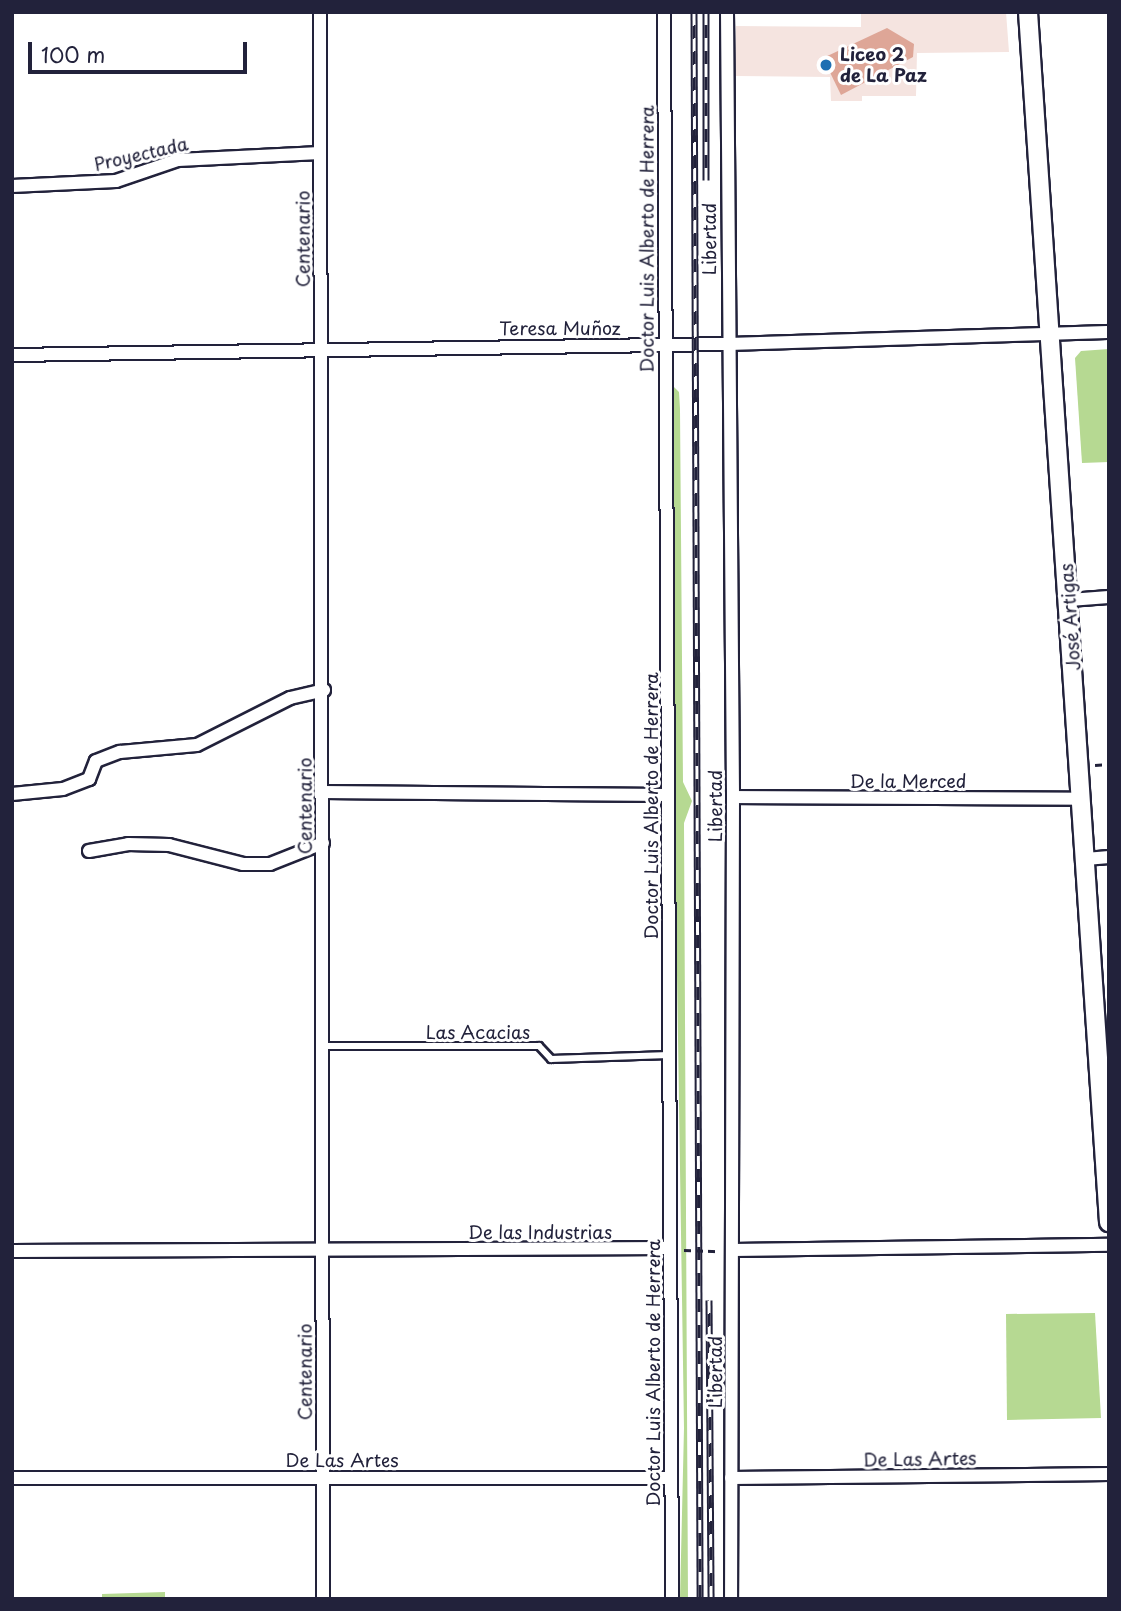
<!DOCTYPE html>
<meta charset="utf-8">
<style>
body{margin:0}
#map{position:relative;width:1121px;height:1611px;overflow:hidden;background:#fff;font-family:"Playpen Sans",sans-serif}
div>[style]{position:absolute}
.built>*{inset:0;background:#f5e4e0}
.green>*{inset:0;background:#b6d992}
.building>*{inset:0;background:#dea697}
.path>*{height:2.5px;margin-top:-1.25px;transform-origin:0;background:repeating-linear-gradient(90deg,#22223b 0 7px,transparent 0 12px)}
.roads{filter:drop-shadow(2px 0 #22223b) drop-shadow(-2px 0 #22223b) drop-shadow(0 2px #22223b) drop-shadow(0 -2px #22223b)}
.lane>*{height:6px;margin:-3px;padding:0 3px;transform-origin:3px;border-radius:3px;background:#fff}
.street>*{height:12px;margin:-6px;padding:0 6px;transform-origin:6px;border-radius:6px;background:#fff}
.secondary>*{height:18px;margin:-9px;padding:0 9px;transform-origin:9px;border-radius:9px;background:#fff}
.rail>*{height:7px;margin-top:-3.5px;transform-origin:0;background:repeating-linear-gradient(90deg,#fff 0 13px,#22223b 0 26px);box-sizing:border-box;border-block:2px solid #22223b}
.dots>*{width:19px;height:19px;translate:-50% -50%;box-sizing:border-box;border:4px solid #fff;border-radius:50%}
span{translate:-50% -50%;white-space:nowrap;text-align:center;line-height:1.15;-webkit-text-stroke:6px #fff;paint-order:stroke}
.poi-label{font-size:18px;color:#22223b;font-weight:700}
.left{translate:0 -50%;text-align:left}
.street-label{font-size:18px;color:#22223b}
.frame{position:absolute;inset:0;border:14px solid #22223b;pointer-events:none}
.scale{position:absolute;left:28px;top:42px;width:219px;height:32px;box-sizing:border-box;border:4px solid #22223b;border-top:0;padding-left:9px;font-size:21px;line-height:24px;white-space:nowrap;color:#22223b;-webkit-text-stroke:5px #fff;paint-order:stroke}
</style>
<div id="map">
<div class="built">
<div style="clip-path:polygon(861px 12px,1006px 12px,1009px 52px,917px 53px,916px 96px,862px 96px,862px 101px,831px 101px,830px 77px,735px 76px,736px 26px,861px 27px)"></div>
</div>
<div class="green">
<div style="clip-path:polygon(1109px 349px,1109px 462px,1082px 463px,1075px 358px,1081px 351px)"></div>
<div style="clip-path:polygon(673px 386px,679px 392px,680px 409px,683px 782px,692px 801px,684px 823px,688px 1599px,680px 1599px,684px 1428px,668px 389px)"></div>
<div style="clip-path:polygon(1095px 1313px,1101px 1418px,1007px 1420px,1006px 1314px)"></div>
<div style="clip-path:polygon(165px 1592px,165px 1599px,102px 1599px,102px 1594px)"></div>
</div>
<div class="building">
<div style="clip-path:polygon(887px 28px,914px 44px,913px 57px,841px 95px,823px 58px)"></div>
</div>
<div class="path">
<div style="left:1095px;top:765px;width:14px;rotate:-4deg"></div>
<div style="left:684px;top:1250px;width:35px;rotate:2deg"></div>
</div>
<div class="roads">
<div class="lane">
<div style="left:323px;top:1046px;width:216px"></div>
<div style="left:539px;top:1046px;width:18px;rotate:47deg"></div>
<div style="left:551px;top:1059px;width:118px;rotate:-1.9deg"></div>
</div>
<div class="street">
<div style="left:320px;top:12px;width:1587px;rotate:89.89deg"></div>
<div style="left:664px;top:12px;width:1587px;rotate:89.71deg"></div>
<div style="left:727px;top:12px;width:785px;rotate:89.56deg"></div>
<div style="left:733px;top:797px;width:802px;rotate:90.14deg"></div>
<div style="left:12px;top:186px;width:104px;rotate:-2.8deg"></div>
<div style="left:116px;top:181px;width:65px;rotate:-18.7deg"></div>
<div style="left:178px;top:160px;width:142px;rotate:-2.8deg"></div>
<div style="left:12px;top:355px;width:715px;rotate:-0.88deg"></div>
<div style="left:727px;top:344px;width:382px;rotate:-1.8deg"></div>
<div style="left:1069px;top:600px;width:40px;rotate:-4.3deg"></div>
<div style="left:323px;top:792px;width:345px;rotate:0.5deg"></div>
<div style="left:12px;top:794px;width:51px;rotate:-5.6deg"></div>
<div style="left:63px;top:789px;width:28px;rotate:-21deg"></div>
<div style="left:89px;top:779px;width:19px;rotate:-69deg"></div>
<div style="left:96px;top:761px;width:26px;rotate:-21deg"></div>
<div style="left:120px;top:752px;width:77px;rotate:-5.2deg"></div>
<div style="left:197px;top:745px;width:104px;rotate:-26.8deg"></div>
<div style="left:290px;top:698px;width:35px;rotate:-13deg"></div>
<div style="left:733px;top:797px;width:349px;rotate:0.3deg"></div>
<div style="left:89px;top:851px;width:40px;rotate:-10deg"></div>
<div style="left:128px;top:844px;width:41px;rotate:1.4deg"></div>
<div style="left:169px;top:845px;width:76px;rotate:14.4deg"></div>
<div style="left:243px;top:864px;width:27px"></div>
<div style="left:270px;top:864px;width:57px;rotate:-21.6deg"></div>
<div style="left:1086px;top:859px;width:23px;rotate:-5deg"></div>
<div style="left:733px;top:1250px;width:376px;rotate:-0.8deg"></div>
<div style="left:12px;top:1251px;width:657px;rotate:-0.26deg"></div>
<div style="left:12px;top:1478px;width:659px"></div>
<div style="left:731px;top:1478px;width:378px;rotate:-0.6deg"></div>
</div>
<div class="secondary">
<div style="left:1028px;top:12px;width:1213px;rotate:86.17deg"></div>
</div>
</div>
<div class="rail">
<div style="left:694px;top:12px;width:1587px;rotate:89.78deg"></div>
<div style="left:706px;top:180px;width:168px;rotate:-90deg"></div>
<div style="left:709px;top:1300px;width:299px;rotate:89.6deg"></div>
</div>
<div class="dots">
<div style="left:826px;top:65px;background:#1f6fb2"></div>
</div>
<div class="poi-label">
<span class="left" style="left:840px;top:65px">Liceo 2<br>de La Paz</span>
</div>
<div class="street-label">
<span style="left:141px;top:154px;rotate:-13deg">Proyectada</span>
<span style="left:303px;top:239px;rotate:-90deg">Centenario</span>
<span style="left:647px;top:239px;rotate:-90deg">Doctor Luis Alberto de Herrera</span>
<span style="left:709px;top:239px;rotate:-90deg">Libertad</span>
<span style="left:560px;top:328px">Teresa Muñoz</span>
<span style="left:1070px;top:617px;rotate:-94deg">José Artigas</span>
<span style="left:908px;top:781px">De la Merced</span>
<span style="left:305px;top:806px;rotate:-90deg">Centenario</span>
<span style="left:651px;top:806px;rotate:-90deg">Doctor Luis Alberto de Herrera</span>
<span style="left:715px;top:806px;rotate:-90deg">Libertad</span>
<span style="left:478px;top:1032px">Las Acacias</span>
<span style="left:540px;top:1232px">De las Industrias</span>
<span style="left:305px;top:1372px;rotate:-90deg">Centenario</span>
<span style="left:715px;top:1372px;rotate:-90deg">Libertad</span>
<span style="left:653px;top:1373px;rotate:-90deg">Doctor Luis Alberto de Herrera</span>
<span style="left:920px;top:1459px;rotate:-1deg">De Las Artes</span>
<span style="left:342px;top:1460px">De Las Artes</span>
</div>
<div class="frame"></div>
<div class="scale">100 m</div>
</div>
